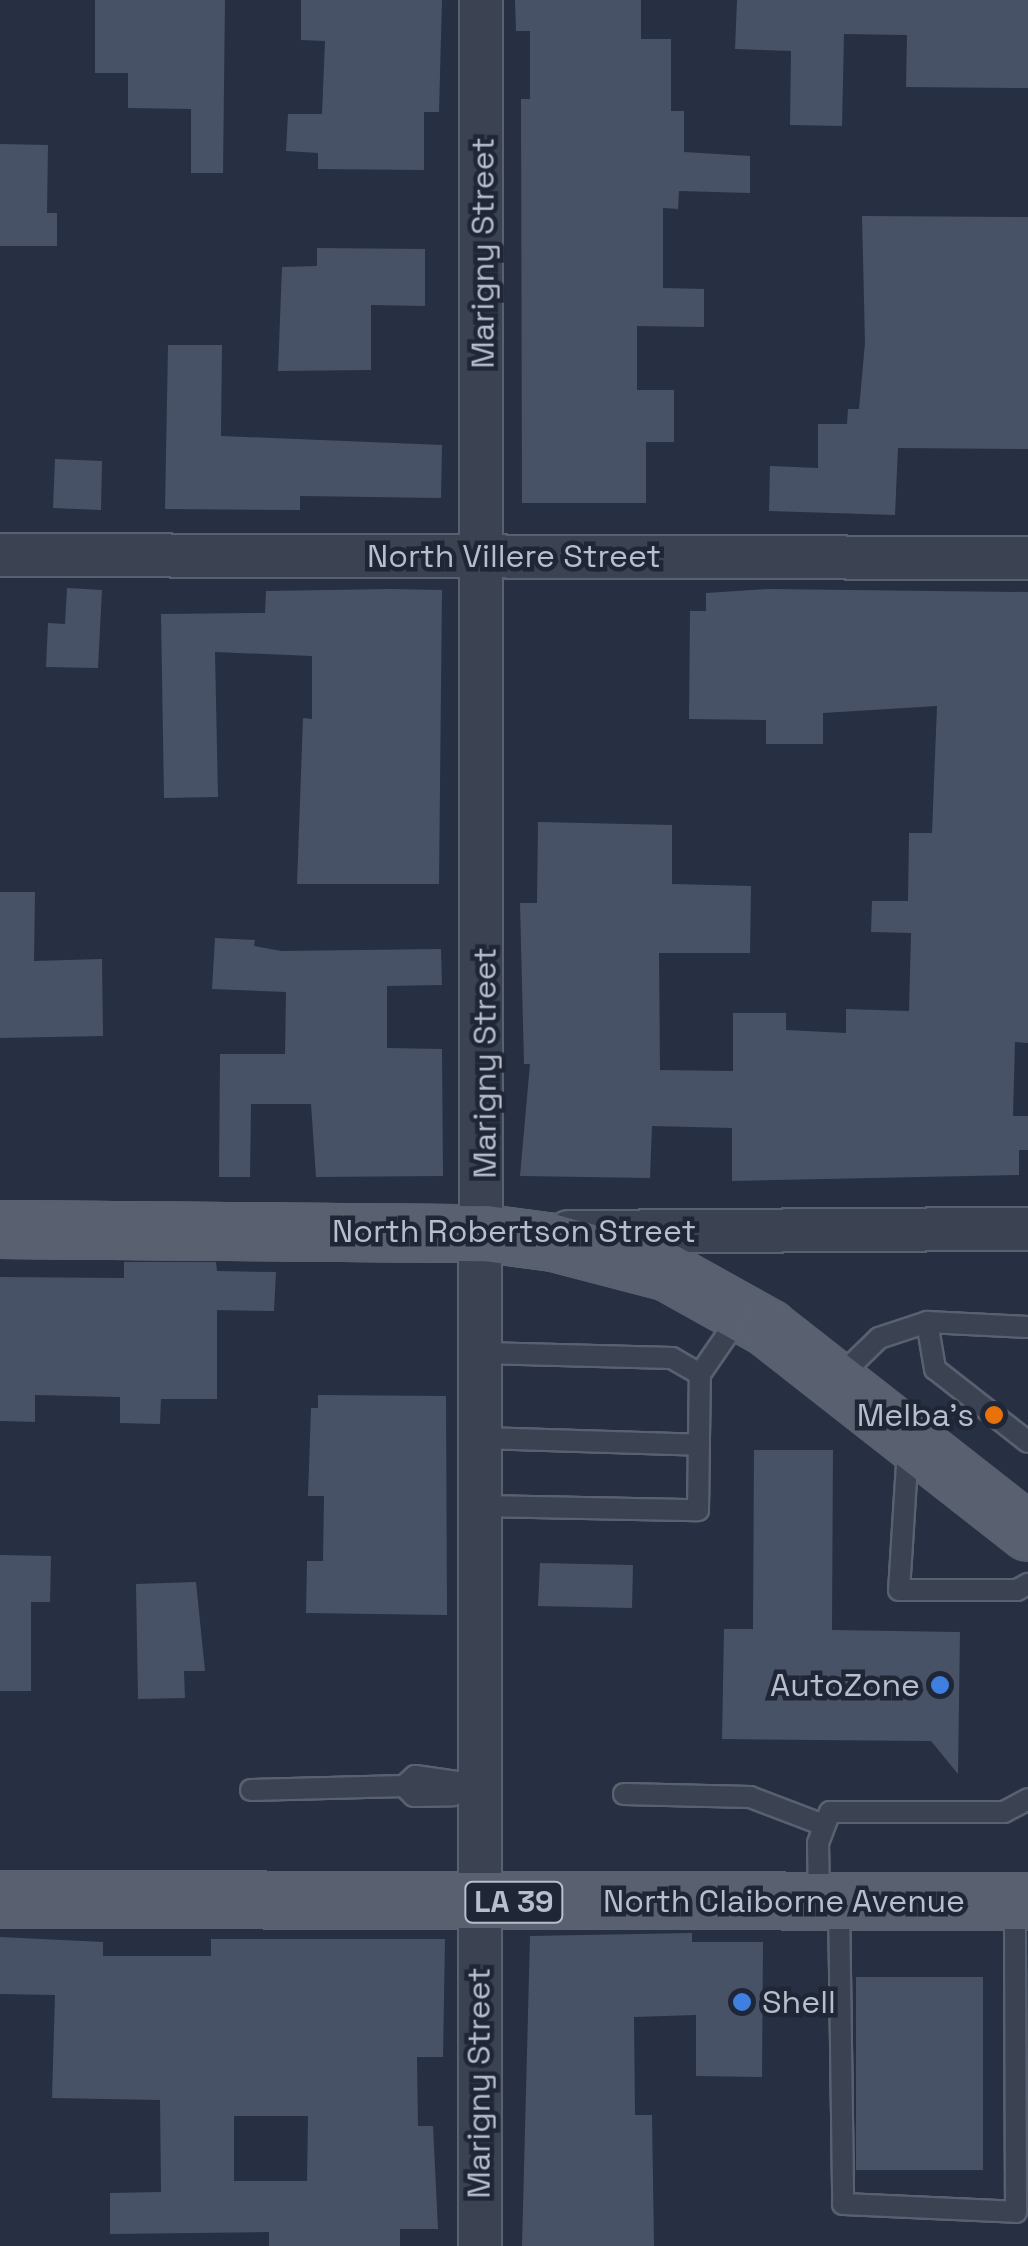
<!DOCTYPE html>
<style>
body{margin:0}
#map{position:relative;width:1028px;height:2246px;overflow:hidden;background:#263042;font-family:"Space Grotesk",sans-serif}
div>[style]{position:absolute}
.building>*{inset:0;background:#485266}
.roads{filter:drop-shadow(2px 0 #59606f) drop-shadow(-2px 0 #59606f) drop-shadow(0 2px #59606f) drop-shadow(0 -2px #59606f)}
.service>*{height:20px;margin:-10px;padding:0 10px;transform-origin:10px;border-radius:10px;background:#3b4251}
.minor>*{height:42px;margin:-21px;padding:0 21px;transform-origin:21px;border-radius:21px;background:#3b4251}
.primary>*{height:55px;margin:-27.5px;padding:0 27.5px;transform-origin:27.5px;border-radius:27.5px;background:#596171}
.dots>*{width:28px;height:28px;translate:-50% -50%;box-sizing:border-box;border:5px solid #1f2737;border-radius:50%}
span{translate:-50% -50%;white-space:nowrap;text-align:center;line-height:1.15;-webkit-text-stroke:9px #1f2737;paint-order:stroke}
.shield-label span{padding:2px 8px;background:#1f2737;border:2px solid;border-radius:8px;-webkit-text-stroke-width:0}
.shield-label{font-size:30px;color:#b8becb;font-weight:700}
.street-label{font-size:32px;color:#b8becb}
.poi-label{font-size:32px;color:#b8becb}
.right{translate:-100% -50%;text-align:right}
.left{translate:0 -50%;text-align:left}
</style>
<div id="map">
<div class="building">
<div style="clip-path:polygon(95px 0,225px 0,223px 173px,191px 173px,191px 109px,128px 108px,128px 73px,95px 73px)"></div>
<div style="clip-path:polygon(301px 0,442px 0,439px 112px,424px 112px,424px 170px,318px 169px,318px 153px,286px 151px,288px 114px,322px 114px,325px 41px,301px 40px)"></div>
<div style="clip-path:polygon(515px 0,641px 0,641px 39px,671px 39px,671px 111px,684px 111px,684px 152px,750px 156px,750px 193px,679px 191px,678px 209px,663px 208px,663px 288px,704px 289px,704px 327px,637px 326px,637px 390px,674px 390px,674px 442px,646px 442px,646px 503px,522px 503px,521px 99px,530px 99px,530px 31px,516px 31px)"></div>
<div style="clip-path:polygon(737px 0,1028px 0,1028px 88px,906px 87px,907px 35px,844px 34px,842px 126px,790px 125px,791px 51px,735px 49px)"></div>
<div style="clip-path:polygon(0 144px,48px 145px,47px 213px,57px 213px,57px 246px,0 246px)"></div>
<div style="clip-path:polygon(862px 216px,1028px 217px,1028px 449px,898px 448px,895px 515px,769px 511px,770px 466px,818px 468px,818px 424px,847px 424px,848px 409px,859px 409px,865px 343px)"></div>
<div style="clip-path:polygon(317px 248px,425px 249px,425px 306px,371px 305px,371px 370px,278px 371px,282px 267px,317px 266px)"></div>
<div style="clip-path:polygon(168px 345px,222px 345px,221px 436px,442px 445px,441px 498px,300px 496px,300px 510px,165px 509px)"></div>
<div style="clip-path:polygon(55px 459px,102px 461px,101px 510px,53px 508px)"></div>
<div style="clip-path:polygon(67px 588px,102px 590px,98px 668px,46px 667px,48px 623px,65px 624px)"></div>
<div style="clip-path:polygon(389px 589px,442px 590px,439px 884px,297px 884px,303px 718px,312px 719px,312px 656px,215px 652px,218px 797px,164px 798px,161px 614px,265px 613px,266px 591px)"></div>
<div style="clip-path:polygon(768px 589px,1028px 592px,1028px 1043px,1015px 1042px,1013px 1116px,1028px 1116px,1028px 1150px,1019px 1150px,1019px 1175px,732px 1181px,732px 1128px,652px 1126px,650px 1178px,520px 1176px,530px 1064px,524px 1064px,520px 903px,537px 903px,538px 822px,672px 825px,672px 884px,751px 886px,750px 953px,659px 953px,660px 1070px,733px 1071px,733px 1013px,786px 1013px,786px 1030px,846px 1033px,846px 1009px,909px 1011px,911px 933px,871px 932px,872px 901px,908px 901px,909px 833px,932px 833px,937px 706px,823px 713px,823px 744px,766px 744px,766px 720px,689px 719px,690px 611px,706px 611px,706px 593px)"></div>
<div style="clip-path:polygon(0 892px,35px 892px,34px 961px,102px 959px,103px 1036px,0 1038px)"></div>
<div style="clip-path:polygon(215px 938px,255px 940px,254px 946px,281px 951px,441px 949px,442px 985px,387px 986px,387px 1048px,442px 1049px,443px 1176px,316px 1177px,311px 1104px,251px 1104px,250px 1177px,219px 1177px,220px 1054px,285px 1054px,286px 992px,212px 989px)"></div>
<div style="clip-path:polygon(124px 1262px,216px 1262px,217px 1271px,276px 1272px,274px 1311px,217px 1310px,217px 1399px,161px 1399px,160px 1424px,120px 1423px,120px 1397px,35px 1395px,35px 1422px,0 1421px,0 1277px,124px 1278px)"></div>
<div style="clip-path:polygon(318px 1395px,446px 1396px,447px 1615px,306px 1613px,307px 1561px,323px 1561px,324px 1496px,308px 1496px,311px 1408px,318px 1408px)"></div>
<div style="clip-path:polygon(754px 1450px,833px 1450px,832px 1630px,960px 1632px,958px 1774px,931px 1741px,722px 1739px,724px 1629px,753px 1629px)"></div>
<div style="clip-path:polygon(0 1555px,51px 1556px,50px 1602px,31px 1602px,31px 1691px,0 1691px)"></div>
<div style="clip-path:polygon(540px 1563px,633px 1565px,632px 1608px,538px 1606px)"></div>
<div style="clip-path:polygon(196px 1582px,205px 1671px,184px 1671px,185px 1698px,138px 1699px,136px 1584px)"></div>
<div style="clip-path:polygon(692px 1933px,692px 1942px,763px 1942px,762px 2077px,696px 2076px,696px 2015px,634px 2017px,635px 2115px,652px 2115px,654px 2246px,522px 2246px,530px 1936px)"></div>
<div style="clip-path:polygon(evenodd,0 1937px,103px 1942px,103px 1956px,211px 1956px,211px 1939px,445px 1939px,443px 2057px,417px 2057px,418px 2126px,433px 2126px,438px 2229px,400px 2229px,400px 2246px,269px 2246px,269px 2232px,110px 2234px,110px 2193px,161px 2192px,160px 2100px,52px 2098px,55px 1995px,0 1994px,0 1937px,234px 2116px,308px 2116px,307px 2181px,234px 2181px,234px 2116px)"></div>
<div style="clip-path:polygon(856px 1977px,983px 1977px,983px 2170px,856px 2170px)"></div>
</div>
<div class="roads">
<div class="service">
<div style="left:927px;top:1322px;width:48px;rotate:80.3deg"></div>
<div style="left:935px;top:1369px;width:118px;rotate:38.1deg"></div>
<div style="left:483px;top:1353px;width:189px;rotate:1.5deg"></div>
<div style="left:672px;top:1358px;width:32px;rotate:30deg"></div>
<div style="left:836px;top:1380px;width:60px;rotate:-44.3deg"></div>
<div style="left:879px;top:1338px;width:51px;rotate:-18.4deg"></div>
<div style="left:927px;top:1322px;width:101px;rotate:2.8deg"></div>
<div style="left:482px;top:1438px;width:217px;rotate:1.8deg"></div>
<div style="left:908px;top:1448px;width:142px;rotate:93.6deg"></div>
<div style="left:899px;top:1590px;width:118px"></div>
<div style="left:1017px;top:1590px;width:13px;rotate:-29deg"></div>
<div style="left:482px;top:1506px;width:216px;rotate:1.1deg"></div>
<div style="left:698px;top:1510px;width:136px;rotate:-89.2deg"></div>
<div style="left:700px;top:1374px;width:70px;rotate:-55.4deg"></div>
<div style="left:404px;top:1786px;width:14px;rotate:45deg"></div>
<div style="left:414px;top:1796px;width:39px;rotate:-1deg"></div>
<div style="left:453px;top:1795px;width:13px;rotate:-48deg"></div>
<div style="left:251px;top:1790px;width:153px;rotate:-1.5deg"></div>
<div style="left:404px;top:1786px;width:15px;rotate:-42deg"></div>
<div style="left:415px;top:1776px;width:65px;rotate:8deg"></div>
<div style="left:624px;top:1794px;width:126px;rotate:1.4deg"></div>
<div style="left:750px;top:1797px;width:76px;rotate:20.8deg"></div>
<div style="left:819px;top:1899px;width:56px;rotate:-91deg"></div>
<div style="left:818px;top:1843px;width:33px;rotate:-69deg"></div>
<div style="left:830px;top:1812px;width:174px"></div>
<div style="left:1004px;top:1812px;width:27px;rotate:-28deg"></div>
<div style="left:839px;top:1901px;width:303px;rotate:89.2deg"></div>
<div style="left:843px;top:2204px;width:173px;rotate:2.6deg"></div>
<div style="left:1016px;top:2212px;width:309px;rotate:-90.2deg"></div>
</div>
<div class="minor">
<div style="left:0;top:555px;width:1028px;rotate:0.17deg"></div>
<div style="left:569px;top:1232px;width:459px;rotate:-0.4deg"></div>
<div style="left:480px;top:2246px;width:2246px;rotate:-89.97deg"></div>
</div>
<div class="primary">
<div style="left:0;top:1229px;width:485px;rotate:0.5deg"></div>
<div style="left:485px;top:1233px;width:69px;rotate:7.5deg"></div>
<div style="left:553px;top:1242px;width:119px;rotate:14.6deg"></div>
<div style="left:668px;top:1272px;width:115px;rotate:29.2deg"></div>
<div style="left:768px;top:1328px;width:330px;rotate:38.1deg"></div>
<div style="left:0;top:1899px;width:1028px;rotate:0.11deg"></div>
</div>
</div>
<div class="dots">
<div style="left:994px;top:1415px;background:#e8710a"></div>
<div style="left:940px;top:1685px;background:#3f7fe0"></div>
<div style="left:742px;top:2002px;background:#3f7fe0"></div>
</div>
<div class="shield-label">
<span style="left:514px;top:1902px">LA 39</span>
</div>
<div class="street-label">
<span style="left:483px;top:253px;rotate:-90deg">Marigny Street</span>
<span style="left:514px;top:556px">North Villere Street</span>
<span style="left:485px;top:1063px;rotate:-90deg">Marigny Street</span>
<span style="left:514px;top:1231px">North Robertson Street</span>
<span style="left:784px;top:1901px">North Claiborne Avenue</span>
<span style="left:479px;top:2083px;rotate:-90deg">Marigny Street</span>
</div>
<div class="poi-label">
<span class="right" style="left:974px;top:1415px">Melba's</span>
<span class="right" style="left:920px;top:1685px">AutoZone</span>
<span class="left" style="left:762px;top:2002px">Shell</span>
</div>
</div>
